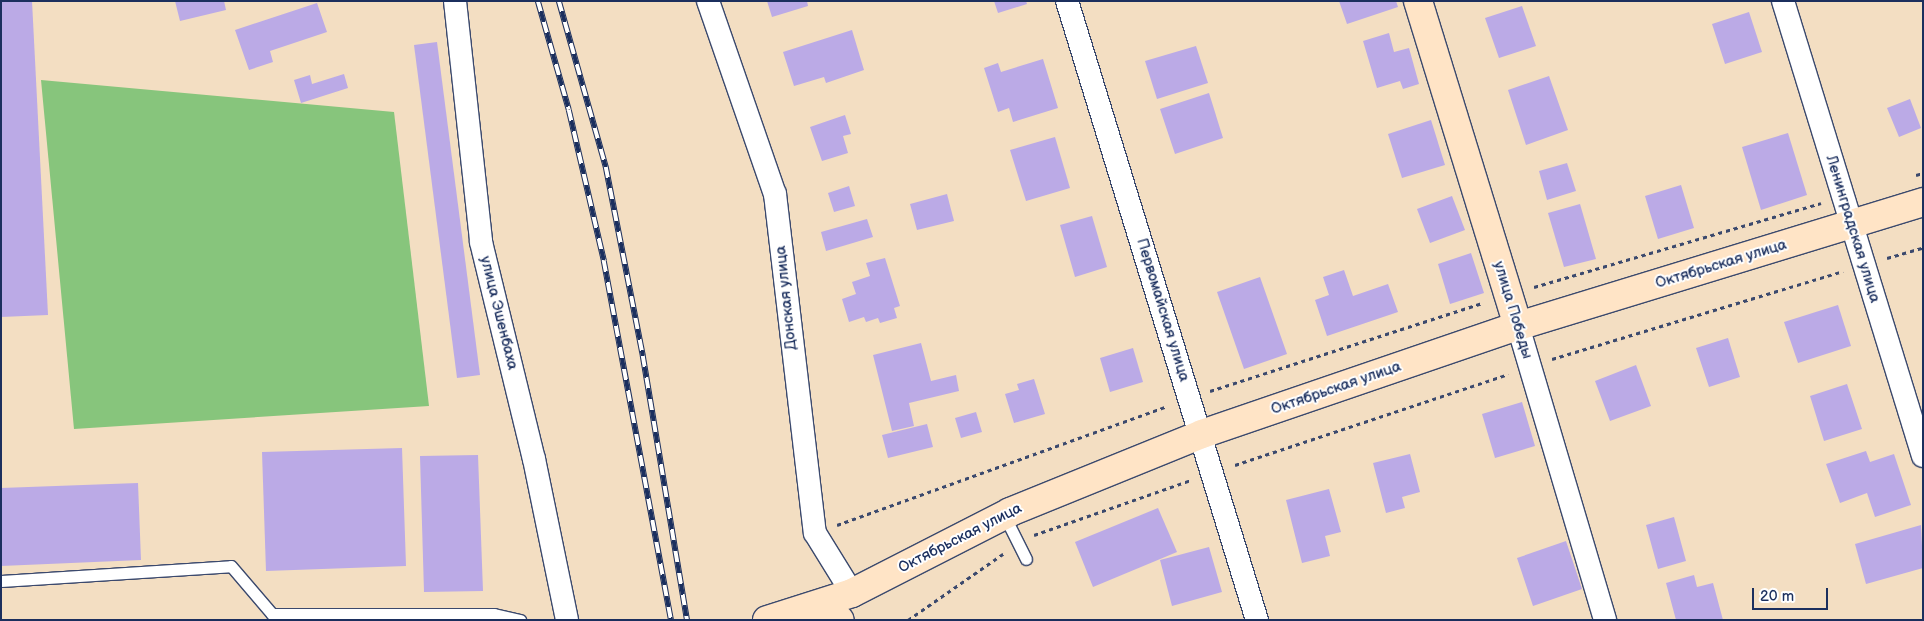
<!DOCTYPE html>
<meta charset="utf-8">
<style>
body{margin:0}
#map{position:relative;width:1924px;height:621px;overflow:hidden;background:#f3dec2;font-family:"Balsamiq Sans",sans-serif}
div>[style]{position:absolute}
.green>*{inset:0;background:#87c57c}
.building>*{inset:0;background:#bbaae6}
.path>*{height:3px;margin-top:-1.5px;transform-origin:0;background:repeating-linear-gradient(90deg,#3b496d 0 4px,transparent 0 8px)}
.roads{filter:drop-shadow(1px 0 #3b496d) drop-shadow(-1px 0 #3b496d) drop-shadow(0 1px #3b496d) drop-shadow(0 -1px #3b496d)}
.lane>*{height:11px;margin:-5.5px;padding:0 5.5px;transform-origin:5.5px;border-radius:5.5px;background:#fff}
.street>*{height:22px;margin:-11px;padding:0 11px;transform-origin:11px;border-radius:11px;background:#fff}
.secondary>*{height:28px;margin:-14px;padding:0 14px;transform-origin:14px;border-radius:14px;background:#ffe4c6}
.rail>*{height:5.5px;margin-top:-2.75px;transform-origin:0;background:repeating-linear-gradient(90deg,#fff 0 11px,#1b2f5e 0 22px);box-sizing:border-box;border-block:1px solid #1b2f5e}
span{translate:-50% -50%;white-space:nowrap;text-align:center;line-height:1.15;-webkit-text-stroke:4px #fff;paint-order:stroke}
.street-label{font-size:15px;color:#1b2f5e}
.frame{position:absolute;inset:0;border:2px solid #1b2f5e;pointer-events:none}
.scale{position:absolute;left:1752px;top:588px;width:76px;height:22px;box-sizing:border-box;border:2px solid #1b2f5e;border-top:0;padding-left:6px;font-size:15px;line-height:18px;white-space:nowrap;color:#1b2f5e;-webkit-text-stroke:4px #fff;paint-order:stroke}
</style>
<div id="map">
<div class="green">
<div style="clip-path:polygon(41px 80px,394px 112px,429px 406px,74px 429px)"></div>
</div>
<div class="building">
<div style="clip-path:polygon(1px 1px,32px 1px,48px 315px,1px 317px)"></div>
<div style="clip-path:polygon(175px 1px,224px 1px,226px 10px,180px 21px)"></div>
<div style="clip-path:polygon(767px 1px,807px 1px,808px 6px,772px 17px)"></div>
<div style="clip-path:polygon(994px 1px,1026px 1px,1027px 4px,998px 13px)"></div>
<div style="clip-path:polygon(1339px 1px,1396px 1px,1398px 7px,1347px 24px)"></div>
<div style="clip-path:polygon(317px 3px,327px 32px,270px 51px,273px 62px,249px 70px,235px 30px)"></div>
<div style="clip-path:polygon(1522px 6px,1536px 46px,1499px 58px,1485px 18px)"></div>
<div style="clip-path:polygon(1749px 12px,1762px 52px,1725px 64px,1712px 24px)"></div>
<div style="clip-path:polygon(852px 30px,864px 70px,826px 83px,824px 77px,794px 86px,783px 52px)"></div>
<div style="clip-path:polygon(1389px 33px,1394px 52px,1409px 48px,1419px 84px,1403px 89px,1400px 81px,1377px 88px,1363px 41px)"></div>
<div style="clip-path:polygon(437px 42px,480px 375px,457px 378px,414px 45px)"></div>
<div style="clip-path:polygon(1196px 46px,1208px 83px,1157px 99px,1145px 61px)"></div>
<div style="clip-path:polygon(1043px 59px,1058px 108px,1013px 122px,1009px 108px,998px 112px,984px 68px,998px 63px,1001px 72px)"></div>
<div style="clip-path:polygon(344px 74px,348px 88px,301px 103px,294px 80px,310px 75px,312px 84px)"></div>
<div style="clip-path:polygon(1549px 76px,1568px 130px,1526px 145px,1508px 90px)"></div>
<div style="clip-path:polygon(1209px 93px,1223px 138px,1175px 154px,1160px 109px)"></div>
<div style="clip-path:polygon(1910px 99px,1921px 128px,1899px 137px,1887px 108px)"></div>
<div style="clip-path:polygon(845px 115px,851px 134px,843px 136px,848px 153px,822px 161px,810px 127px)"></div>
<div style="clip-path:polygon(1431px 120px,1445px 165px,1402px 178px,1388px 134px)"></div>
<div style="clip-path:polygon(1788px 133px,1807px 195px,1761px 210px,1742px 147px)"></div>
<div style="clip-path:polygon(1055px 137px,1070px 188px,1026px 201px,1010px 150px)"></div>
<div style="clip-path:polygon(1567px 163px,1576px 191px,1547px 200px,1539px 171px)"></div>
<div style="clip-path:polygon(1681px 185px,1694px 228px,1658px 239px,1645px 196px)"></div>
<div style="clip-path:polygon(849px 186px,855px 206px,834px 212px,828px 193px)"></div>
<div style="clip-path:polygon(947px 194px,954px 221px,917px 230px,910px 204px)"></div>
<div style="clip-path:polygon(1452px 196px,1465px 230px,1430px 243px,1417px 209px)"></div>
<div style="clip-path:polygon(1580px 204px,1596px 259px,1564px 267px,1548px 213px)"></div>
<div style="clip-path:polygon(1092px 216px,1107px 267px,1075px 277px,1060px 225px)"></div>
<div style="clip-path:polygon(867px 219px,873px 237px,826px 251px,821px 232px)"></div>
<div style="clip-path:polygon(1471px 253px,1484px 293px,1450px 304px,1438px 264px)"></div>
<div style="clip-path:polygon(885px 258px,900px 306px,894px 308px,897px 318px,880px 323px,878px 318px,866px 322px,864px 317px,849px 322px,842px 299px,856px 294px,852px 282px,870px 276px,866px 263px)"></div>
<div style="clip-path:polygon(1344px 270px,1353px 296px,1388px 284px,1398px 312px,1327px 336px,1315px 300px,1329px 295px,1323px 277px)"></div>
<div style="clip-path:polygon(1260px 277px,1287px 354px,1244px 369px,1217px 292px)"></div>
<div style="clip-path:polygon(1838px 305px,1851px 346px,1798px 363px,1784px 322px)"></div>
<div style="clip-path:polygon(1728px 338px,1740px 377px,1709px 387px,1696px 348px)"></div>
<div style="clip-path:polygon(921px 343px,931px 381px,956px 375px,959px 391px,909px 403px,914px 426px,892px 431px,873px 355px)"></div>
<div style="clip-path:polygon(1133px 348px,1143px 382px,1110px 392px,1100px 358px)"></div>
<div style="clip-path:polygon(1636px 365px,1651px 406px,1610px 421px,1595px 381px)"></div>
<div style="clip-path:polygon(1034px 379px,1045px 414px,1014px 423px,1005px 394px,1019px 390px,1017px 384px)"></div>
<div style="clip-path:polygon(1847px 384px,1862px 429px,1824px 441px,1810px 396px)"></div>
<div style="clip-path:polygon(1522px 402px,1535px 446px,1495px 458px,1482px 414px)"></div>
<div style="clip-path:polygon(976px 412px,982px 432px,961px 438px,955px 418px)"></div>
<div style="clip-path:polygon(927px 424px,933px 447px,888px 458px,882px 435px)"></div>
<div style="clip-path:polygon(402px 448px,406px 566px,266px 571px,262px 452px)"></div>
<div style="clip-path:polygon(1866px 451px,1870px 462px,1894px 454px,1911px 505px,1875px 517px,1867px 493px,1840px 503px,1826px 464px)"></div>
<div style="clip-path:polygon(1410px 454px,1420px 492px,1402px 497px,1405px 508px,1386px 513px,1373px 463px)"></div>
<div style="clip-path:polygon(478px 455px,483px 591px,424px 592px,420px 456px)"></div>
<div style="clip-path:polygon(138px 483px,141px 560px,1px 566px,1px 488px)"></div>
<div style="clip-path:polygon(1329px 489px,1341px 532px,1325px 536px,1330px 556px,1302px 563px,1286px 500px)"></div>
<div style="clip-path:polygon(1158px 508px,1177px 552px,1093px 587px,1075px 542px)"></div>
<div style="clip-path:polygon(1674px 517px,1686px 561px,1658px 569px,1646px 525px)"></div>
<div style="clip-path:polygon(1921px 525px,1923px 568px,1866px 584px,1855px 544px)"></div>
<div style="clip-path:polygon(1566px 541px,1582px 589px,1533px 606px,1517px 558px)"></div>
<div style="clip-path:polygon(1209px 547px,1222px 592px,1172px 606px,1160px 560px)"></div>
<div style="clip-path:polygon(1694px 575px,1697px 587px,1713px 583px,1723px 620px,1676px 620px,1666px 583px)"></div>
</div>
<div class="path">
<div style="left:1916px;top:175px;width:7px;rotate:-16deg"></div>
<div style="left:1887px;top:258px;width:37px;rotate:-16deg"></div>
<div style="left:1534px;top:287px;width:299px;rotate:-16.3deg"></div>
<div style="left:1552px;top:359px;width:304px;rotate:-16.8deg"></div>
<div style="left:1210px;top:391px;width:287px;rotate:-17.9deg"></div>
<div style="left:1235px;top:465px;width:288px;rotate:-18.4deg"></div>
<div style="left:837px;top:525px;width:351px;rotate:-19.8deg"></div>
<div style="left:1034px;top:535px;width:166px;rotate:-19.3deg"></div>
<div style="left:908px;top:620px;width:116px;rotate:-34.8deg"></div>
</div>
<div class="roads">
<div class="lane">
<div style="left:1004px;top:515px;width:49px;rotate:63.4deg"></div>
<div style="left:1px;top:581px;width:230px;rotate:-3.7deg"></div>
<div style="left:231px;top:566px;width:63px;rotate:49.5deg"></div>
<div style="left:272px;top:614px;width:222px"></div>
<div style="left:494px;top:614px;width:27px;rotate:13deg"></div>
</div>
<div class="street">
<div style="left:455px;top:1px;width:242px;rotate:83.8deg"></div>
<div style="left:481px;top:242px;width:223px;rotate:76.3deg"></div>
<div style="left:534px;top:459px;width:164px;rotate:78.4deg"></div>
<div style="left:708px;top:1px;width:204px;rotate:70.9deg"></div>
<div style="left:775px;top:194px;width:341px;rotate:83.3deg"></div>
<div style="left:815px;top:533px;width:70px;rotate:58.3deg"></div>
<div style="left:1067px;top:1px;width:648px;rotate:72.94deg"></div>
<div style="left:1783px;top:1px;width:476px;rotate:72.9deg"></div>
<div style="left:1518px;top:326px;width:307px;rotate:73.5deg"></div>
</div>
<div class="secondary">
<div style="left:1418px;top:1px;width:340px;rotate:72.9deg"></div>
<div style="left:796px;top:614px;width:44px;rotate:7.8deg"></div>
<div style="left:767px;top:620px;width:89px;rotate:-17.6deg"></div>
<div style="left:852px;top:593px;width:178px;rotate:-27.1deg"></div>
<div style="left:1010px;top:512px;width:207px;rotate:-22.1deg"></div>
<div style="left:1202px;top:434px;width:334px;rotate:-18.9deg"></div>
<div style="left:1518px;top:326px;width:424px;rotate:-17deg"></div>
</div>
</div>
<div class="rail">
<div style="left:538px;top:1px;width:113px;rotate:74.1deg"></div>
<div style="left:569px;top:110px;width:155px;rotate:76.9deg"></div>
<div style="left:604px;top:261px;width:365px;rotate:79.4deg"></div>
<div style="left:559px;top:1px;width:173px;rotate:74.2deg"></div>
<div style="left:606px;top:167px;width:193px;rotate:78.9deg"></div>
<div style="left:643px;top:356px;width:268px;rotate:80.5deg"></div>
</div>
<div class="street-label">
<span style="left:1853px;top:229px;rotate:73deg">Ленинградская улица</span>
<span style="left:1721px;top:264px;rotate:-17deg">Октябрьская улица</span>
<span style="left:786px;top:298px;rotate:-96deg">Донская улица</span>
<span style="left:1163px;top:310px;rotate:73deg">Первомайская улица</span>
<span style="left:1513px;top:310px;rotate:73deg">улица Победы</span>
<span style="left:499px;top:313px;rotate:76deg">улица Эшенбаха</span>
<span style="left:1336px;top:388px;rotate:-19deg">Октябрьская улица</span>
<span style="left:960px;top:538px;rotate:-27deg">Октябрьская улица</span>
</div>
<div class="frame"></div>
<div class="scale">20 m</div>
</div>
